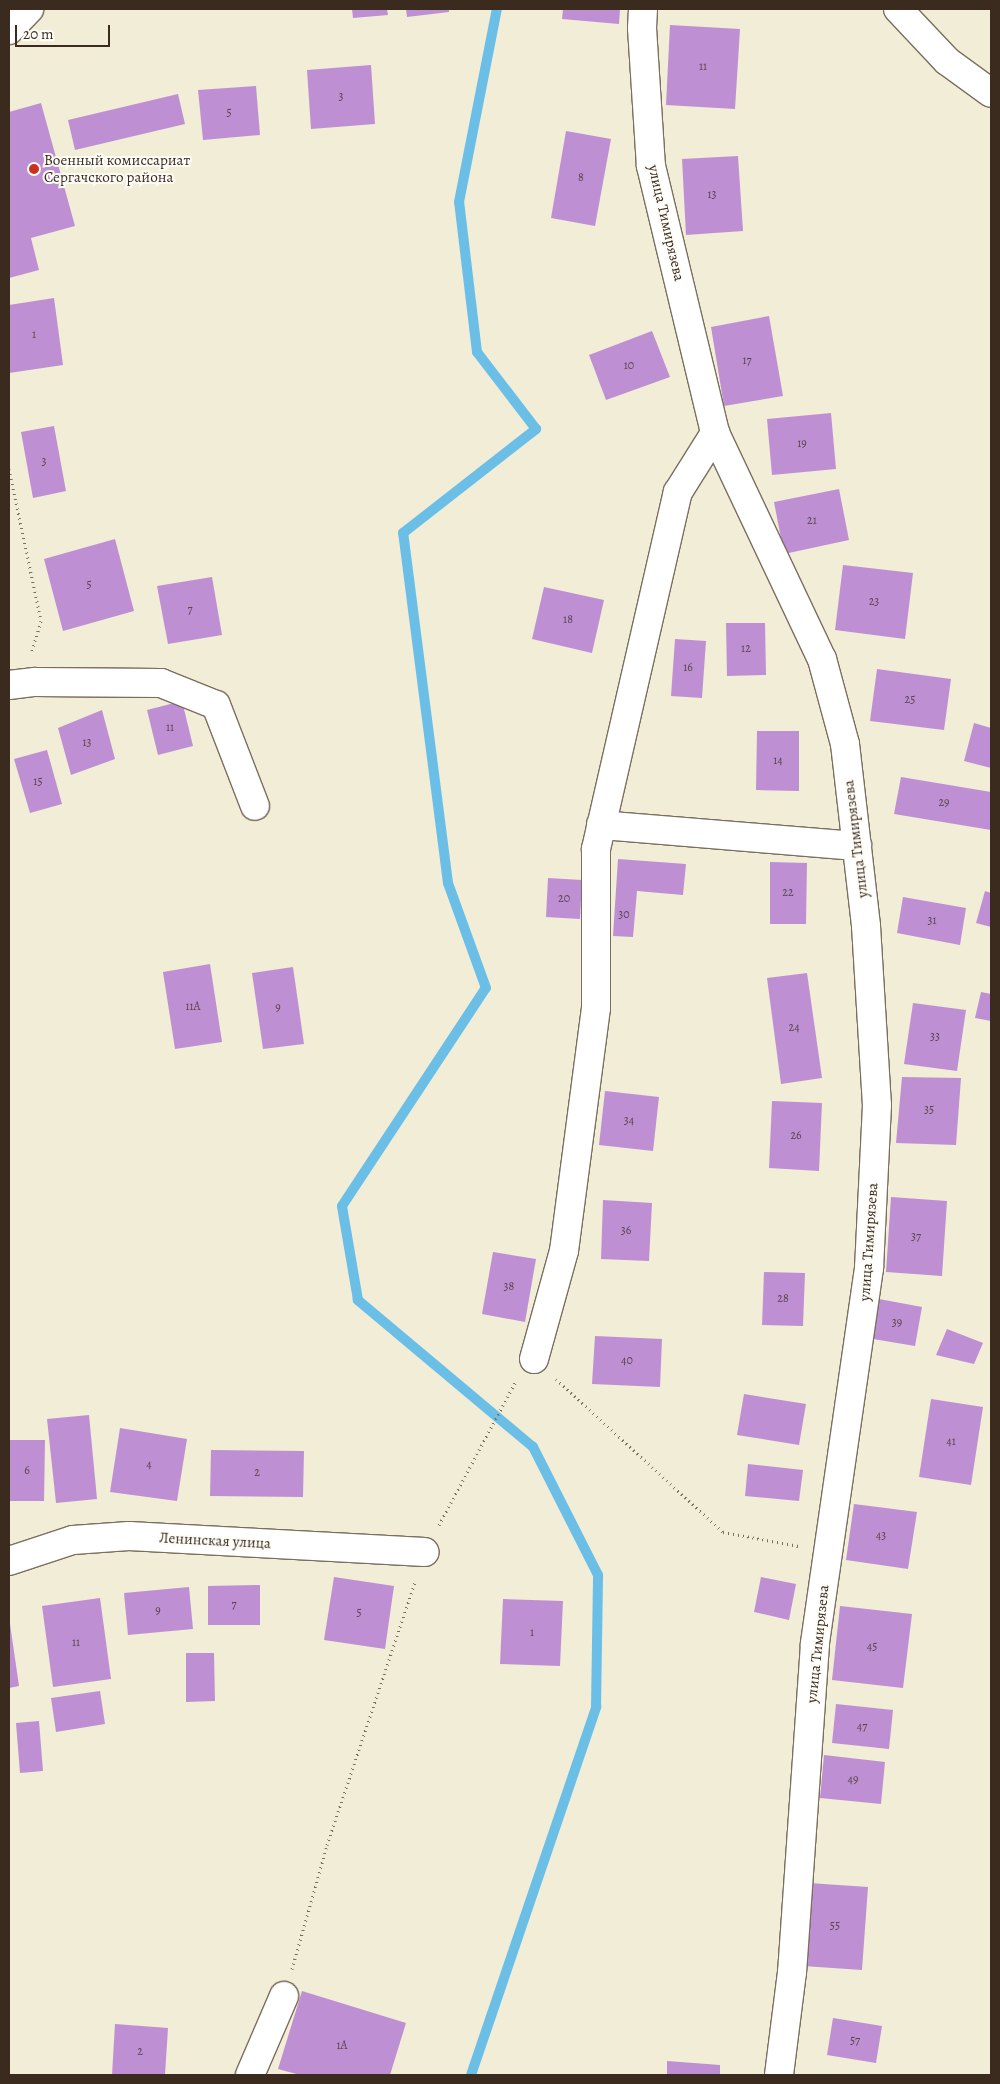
<!DOCTYPE html>
<meta charset="utf-8">
<style>
body{margin:0}
#map{position:relative;width:1000px;height:2084px;overflow:hidden;background:#f1edd7;font-family:Alegreya,serif}
div>[style]{position:absolute}
.stream>*{height:10px;margin:-5px;padding:0 5px;transform-origin:5px;border-radius:5px;background:#6bbfe7}
.building>*{inset:0;background:#be90d3}
.path>*{height:3px;margin-top:-1.5px;transform-origin:0;background:repeating-linear-gradient(90deg,#7b6e5f 0 1px,transparent 0 5px)}
.roads{filter:drop-shadow(1px 0 #7b6e5f) drop-shadow(-1px 0 #7b6e5f) drop-shadow(0 1px #7b6e5f) drop-shadow(0 -1px #7b6e5f)}
.street>*{height:28px;margin:-14px;padding:0 14px;transform-origin:14px;border-radius:14px;background:#fff}
.secondary>*{height:28px;margin:-14px;padding:0 14px;transform-origin:14px;border-radius:14px;background:#fff}
.dots>*{width:14px;height:14px;translate:-50% -50%;box-sizing:border-box;border:2px solid #fdfcf7;border-radius:50%}
span{translate:-50% -50%;white-space:nowrap;text-align:center;line-height:1.15;-webkit-text-stroke:4px #fdfcf7;paint-order:stroke}
.number-label{font-size:12px;color:#5c444b}
.number-label span{-webkit-text-stroke-width:0}
.poi-label{font-size:15px;color:#3b2a1e}
.left{translate:0 -50%;text-align:left}
.street-label{font-size:15px;color:#3b2a1e}
.frame{position:absolute;inset:0;border:10px solid #3b2a1e;pointer-events:none}
.scale{position:absolute;left:15px;top:25px;width:95px;height:22px;box-sizing:border-box;border:2px solid #3b2a1e;border-top:0;padding-left:6px;font-size:15px;line-height:18px;white-space:nowrap;color:#3b2a1e;-webkit-text-stroke:4px #fdfcf7;paint-order:stroke}
</style>
<div id="map">
<div class="stream">
<div style="left:471px;top:2075px;width:389px;rotate:-71.2deg"></div>
<div style="left:596px;top:1707px;width:132px;rotate:-89.1deg"></div>
<div style="left:598px;top:1575px;width:144px;rotate:-116.9deg"></div>
<div style="left:533px;top:1447px;width:229px;rotate:-140deg"></div>
<div style="left:358px;top:1300px;width:95px;rotate:-99.7deg"></div>
<div style="left:342px;top:1206px;width:261px;rotate:-56.6deg"></div>
<div style="left:486px;top:988px;width:112px;rotate:-109.9deg"></div>
<div style="left:448px;top:883px;width:353px;rotate:-97.3deg"></div>
<div style="left:403px;top:533px;width:169px;rotate:-38deg"></div>
<div style="left:536px;top:429px;width:97px;rotate:-127.5deg"></div>
<div style="left:477px;top:352px;width:151px;rotate:-96.8deg"></div>
<div style="left:459px;top:202px;width:197px;rotate:-78.9deg"></div>
</div>
<div class="building">
<div style="clip-path:polygon(352px 9px,387px 9px,388px 15px,353px 18px)"></div>
<div style="clip-path:polygon(406px 9px,449px 9px,449px 12px,407px 17px)"></div>
<div style="clip-path:polygon(563px 9px,620px 9px,619px 24px,562px 19px)"></div>
<div style="clip-path:polygon(670px 25px,740px 29px,735px 109px,666px 105px)"></div>
<div style="clip-path:polygon(371px 65px,375px 124px,311px 129px,307px 70px)"></div>
<div style="clip-path:polygon(256px 86px,260px 135px,203px 140px,198px 90px)"></div>
<div style="clip-path:polygon(178px 94px,185px 124px,75px 150px,68px 120px)"></div>
<div style="clip-path:polygon(41px 103px,75px 226px,31px 238px,39px 270px,9px 278px,9px 112px)"></div>
<div style="clip-path:polygon(566px 131px,611px 139px,595px 226px,551px 218px)"></div>
<div style="clip-path:polygon(738px 156px,743px 231px,686px 235px,682px 159px)"></div>
<div style="clip-path:polygon(54px 298px,63px 365px,9px 373px,9px 305px)"></div>
<div style="clip-path:polygon(769px 316px,783px 396px,724px 406px,711px 327px)"></div>
<div style="clip-path:polygon(652px 331px,670px 377px,606px 400px,589px 355px)"></div>
<div style="clip-path:polygon(831px 413px,836px 469px,772px 475px,767px 419px)"></div>
<div style="clip-path:polygon(54px 426px,66px 491px,33px 498px,21px 432px)"></div>
<div style="clip-path:polygon(839px 489px,849px 540px,784px 554px,774px 502px)"></div>
<div style="clip-path:polygon(115px 539px,134px 611px,63px 631px,44px 559px)"></div>
<div style="clip-path:polygon(843px 565px,913px 573px,905px 639px,835px 630px)"></div>
<div style="clip-path:polygon(212px 577px,222px 635px,168px 644px,157px 586px)"></div>
<div style="clip-path:polygon(544px 587px,604px 600px,592px 653px,532px 639px)"></div>
<div style="clip-path:polygon(726px 623px,765px 623px,766px 675px,727px 676px)"></div>
<div style="clip-path:polygon(675px 639px,706px 641px,702px 698px,671px 696px)"></div>
<div style="clip-path:polygon(877px 669px,951px 679px,944px 730px,870px 721px)"></div>
<div style="clip-path:polygon(182px 701px,193px 746px,158px 755px,147px 710px)"></div>
<div style="clip-path:polygon(102px 710px,115px 759px,71px 775px,58px 728px)"></div>
<div style="clip-path:polygon(974px 723px,991px 728px,991px 768px,964px 761px)"></div>
<div style="clip-path:polygon(757px 731px,799px 731px,799px 791px,756px 790px)"></div>
<div style="clip-path:polygon(47px 750px,62px 804px,30px 813px,14px 759px)"></div>
<div style="clip-path:polygon(901px 777px,991px 792px,991px 830px,894px 814px)"></div>
<div style="clip-path:polygon(618px 859px,686px 864px,683px 895px,637px 891px,633px 937px,613px 936px)"></div>
<div style="clip-path:polygon(770px 862px,807px 863px,806px 924px,770px 924px)"></div>
<div style="clip-path:polygon(548px 878px,582px 880px,580px 919px,546px 917px)"></div>
<div style="clip-path:polygon(985px 891px,991px 893px,991px 927px,976px 923px)"></div>
<div style="clip-path:polygon(903px 897px,966px 908px,960px 945px,897px 933px)"></div>
<div style="clip-path:polygon(210px 964px,222px 1042px,175px 1049px,163px 972px)"></div>
<div style="clip-path:polygon(293px 967px,304px 1044px,263px 1049px,252px 973px)"></div>
<div style="clip-path:polygon(807px 973px,822px 1078px,781px 1084px,767px 978px)"></div>
<div style="clip-path:polygon(981px 992px,991px 994px,991px 1021px,975px 1018px)"></div>
<div style="clip-path:polygon(913px 1003px,966px 1010px,957px 1071px,904px 1064px)"></div>
<div style="clip-path:polygon(902px 1077px,961px 1078px,956px 1145px,896px 1143px)"></div>
<div style="clip-path:polygon(605px 1091px,659px 1097px,653px 1151px,599px 1145px)"></div>
<div style="clip-path:polygon(772px 1101px,822px 1103px,819px 1171px,769px 1168px)"></div>
<div style="clip-path:polygon(891px 1197px,947px 1201px,942px 1276px,886px 1272px)"></div>
<div style="clip-path:polygon(603px 1200px,652px 1203px,649px 1261px,601px 1259px)"></div>
<div style="clip-path:polygon(493px 1252px,536px 1259px,525px 1322px,482px 1314px)"></div>
<div style="clip-path:polygon(764px 1272px,805px 1273px,803px 1326px,762px 1325px)"></div>
<div style="clip-path:polygon(879px 1299px,922px 1307px,915px 1346px,873px 1339px)"></div>
<div style="clip-path:polygon(947px 1329px,983px 1343px,974px 1364px,936px 1355px)"></div>
<div style="clip-path:polygon(595px 1336px,662px 1339px,660px 1387px,592px 1384px)"></div>
<div style="clip-path:polygon(744px 1394px,806px 1404px,799px 1445px,737px 1435px)"></div>
<div style="clip-path:polygon(931px 1399px,983px 1407px,971px 1485px,919px 1477px)"></div>
<div style="clip-path:polygon(89px 1415px,97px 1499px,56px 1503px,47px 1419px)"></div>
<div style="clip-path:polygon(120px 1428px,187px 1439px,177px 1501px,110px 1492px)"></div>
<div style="clip-path:polygon(9px 1440px,45px 1440px,44px 1501px,9px 1501px)"></div>
<div style="clip-path:polygon(211px 1450px,304px 1451px,303px 1497px,210px 1496px)"></div>
<div style="clip-path:polygon(748px 1464px,803px 1470px,799px 1501px,745px 1496px)"></div>
<div style="clip-path:polygon(854px 1504px,917px 1512px,908px 1569px,846px 1560px)"></div>
<div style="clip-path:polygon(334px 1577px,394px 1586px,385px 1649px,324px 1640px)"></div>
<div style="clip-path:polygon(761px 1577px,796px 1584px,789px 1620px,754px 1612px)"></div>
<div style="clip-path:polygon(260px 1585px,260px 1625px,208px 1625px,208px 1586px)"></div>
<div style="clip-path:polygon(189px 1587px,193px 1629px,128px 1635px,124px 1593px)"></div>
<div style="clip-path:polygon(100px 1598px,111px 1679px,53px 1687px,42px 1606px)"></div>
<div style="clip-path:polygon(503px 1599px,563px 1601px,560px 1666px,500px 1664px)"></div>
<div style="clip-path:polygon(840px 1606px,912px 1614px,903px 1688px,832px 1680px)"></div>
<div style="clip-path:polygon(9px 1617px,19px 1686px,9px 1688px)"></div>
<div style="clip-path:polygon(186px 1653px,214px 1653px,215px 1701px,186px 1702px)"></div>
<div style="clip-path:polygon(100px 1691px,105px 1724px,56px 1732px,51px 1698px)"></div>
<div style="clip-path:polygon(836px 1704px,893px 1710px,889px 1749px,832px 1743px)"></div>
<div style="clip-path:polygon(39px 1721px,43px 1771px,20px 1773px,16px 1723px)"></div>
<div style="clip-path:polygon(824px 1755px,885px 1762px,881px 1804px,820px 1798px)"></div>
<div style="clip-path:polygon(809px 1883px,868px 1887px,862px 1970px,803px 1966px)"></div>
<div style="clip-path:polygon(302px 1991px,406px 2023px,390px 2075px,300px 2075px,278px 2069px)"></div>
<div style="clip-path:polygon(833px 2018px,882px 2026px,876px 2063px,827px 2055px)"></div>
<div style="clip-path:polygon(115px 2024px,168px 2028px,165px 2075px,112px 2075px)"></div>
<div style="clip-path:polygon(667px 2061px,720px 2065px,720px 2075px,667px 2075px)"></div>
</div>
<div class="path">
<div style="left:9px;top:469px;width:155px;rotate:78.1deg"></div>
<div style="left:41px;top:621px;width:31px;rotate:107deg"></div>
<div style="left:556px;top:1379px;width:226px;rotate:42.5deg"></div>
<div style="left:723px;top:1532px;width:77px;rotate:10.4deg"></div>
<div style="left:439px;top:1525px;width:163px;rotate:-61.9deg"></div>
<div style="left:292px;top:1969px;width:129px;rotate:-74.2deg"></div>
<div style="left:327px;top:1845px;width:277px;rotate:-71.5deg"></div>
</div>
<div class="roads">
<div class="street">
<div style="left:643px;top:9px;width:19px;rotate:93deg"></div>
<div style="left:642px;top:28px;width:138px;rotate:86.3deg"></div>
<div style="left:651px;top:166px;width:275px;rotate:76.5deg"></div>
<div style="left:715px;top:433px;width:250px;rotate:64.7deg"></div>
<div style="left:822px;top:659px;width:88px;rotate:74.9deg"></div>
<div style="left:845px;top:744px;width:183px;rotate:83.4deg"></div>
<div style="left:866px;top:926px;width:179px;rotate:86.5deg"></div>
<div style="left:877px;top:1105px;width:163px;rotate:92.8deg"></div>
<div style="left:869px;top:1268px;width:380px;rotate:98.2deg"></div>
<div style="left:815px;top:1644px;width:329px;rotate:94deg"></div>
<div style="left:792px;top:1972px;width:104px;rotate:97.2deg"></div>
<div style="left:9px;top:685px;width:26px;rotate:-7deg"></div>
<div style="left:35px;top:682px;width:126px;rotate:0.5deg"></div>
<div style="left:161px;top:683px;width:59px;rotate:21.8deg"></div>
<div style="left:216px;top:705px;width:108px;rotate:68.9deg"></div>
<div style="left:601px;top:825px;width:257px;rotate:4.7deg"></div>
<div style="left:534px;top:1359px;width:112px;rotate:-74.5deg"></div>
<div style="left:564px;top:1251px;width:245px;rotate:-82.5deg"></div>
<div style="left:596px;top:1008px;width:159px;rotate:-90deg"></div>
<div style="left:596px;top:849px;width:366px;rotate:-77.1deg"></div>
<div style="left:678px;top:492px;width:70px;rotate:-57.9deg"></div>
<div style="left:9px;top:1561px;width:67px;rotate:-18.2deg"></div>
<div style="left:73px;top:1540px;width:56px;rotate:-4.1deg"></div>
<div style="left:129px;top:1536px;width:296px;rotate:3.1deg"></div>
<div style="left:250px;top:2075px;width:86px;rotate:-66.7deg"></div>
</div>
<div class="secondary">
<div style="left:898px;top:9px;width:71px;rotate:46.7deg"></div>
<div style="left:947px;top:61px;width:54px;rotate:36deg"></div>
<div style="left:9px;top:30px;width:29px;rotate:-46deg"></div>
</div>
</div>
<div class="dots">
<div style="left:34px;top:169px;background:#c8321e"></div>
</div>
<div class="number-label">
<span style="left:703px;top:67px">11</span>
<span style="left:341px;top:97px">3</span>
<span style="left:229px;top:113px">5</span>
<span style="left:581px;top:178px">8</span>
<span style="left:712px;top:195px">13</span>
<span style="left:34px;top:335px">1</span>
<span style="left:747px;top:361px">17</span>
<span style="left:629px;top:366px">10</span>
<span style="left:802px;top:444px">19</span>
<span style="left:44px;top:462px">3</span>
<span style="left:812px;top:521px">21</span>
<span style="left:89px;top:585px">5</span>
<span style="left:874px;top:602px">23</span>
<span style="left:190px;top:610px">7</span>
<span style="left:568px;top:620px">18</span>
<span style="left:746px;top:649px">12</span>
<span style="left:688px;top:668px">16</span>
<span style="left:910px;top:700px">25</span>
<span style="left:170px;top:728px">11</span>
<span style="left:87px;top:743px">13</span>
<span style="left:778px;top:761px">14</span>
<span style="left:38px;top:782px">15</span>
<span style="left:944px;top:803px">29</span>
<span style="left:788px;top:893px">22</span>
<span style="left:564px;top:899px">20</span>
<span style="left:624px;top:915px">30</span>
<span style="left:932px;top:921px">31</span>
<span style="left:193px;top:1007px">11А</span>
<span style="left:278px;top:1008px">9</span>
<span style="left:794px;top:1028px">24</span>
<span style="left:935px;top:1037px">33</span>
<span style="left:929px;top:1110px">35</span>
<span style="left:629px;top:1121px">34</span>
<span style="left:796px;top:1136px">26</span>
<span style="left:626px;top:1231px">36</span>
<span style="left:916px;top:1237px">37</span>
<span style="left:509px;top:1287px">38</span>
<span style="left:783px;top:1299px">28</span>
<span style="left:897px;top:1323px">39</span>
<span style="left:627px;top:1361px">40</span>
<span style="left:951px;top:1442px">41</span>
<span style="left:149px;top:1465px">4</span>
<span style="left:27px;top:1471px">6</span>
<span style="left:257px;top:1473px">2</span>
<span style="left:881px;top:1536px">43</span>
<span style="left:234px;top:1605px">7</span>
<span style="left:158px;top:1611px">9</span>
<span style="left:359px;top:1613px">5</span>
<span style="left:532px;top:1633px">1</span>
<span style="left:76px;top:1643px">11</span>
<span style="left:872px;top:1647px">45</span>
<span style="left:862px;top:1727px">47</span>
<span style="left:853px;top:1780px">49</span>
<span style="left:835px;top:1926px">55</span>
<span style="left:855px;top:2041px">57</span>
<span style="left:342px;top:2046px">1А</span>
<span style="left:140px;top:2052px">2</span>
</div>
<div class="poi-label">
<span class="left" style="left:44px;top:169px">Военный комиссариат<br>Сергачского района</span>
</div>
<div class="street-label">
<span style="left:666px;top:223px;rotate:77deg">улица Тимирязева</span>
<span style="left:856px;top:839px;rotate:-97deg">улица Тимирязева</span>
<span style="left:869px;top:1242px;rotate:-86deg">улица Тимирязева</span>
<span style="left:215px;top:1541px;rotate:3deg">Ленинская улица</span>
<span style="left:818px;top:1644px;rotate:-84deg">улица Тимирязева</span>
</div>
<div class="frame"></div>
<div class="scale">20 m</div>
</div>
